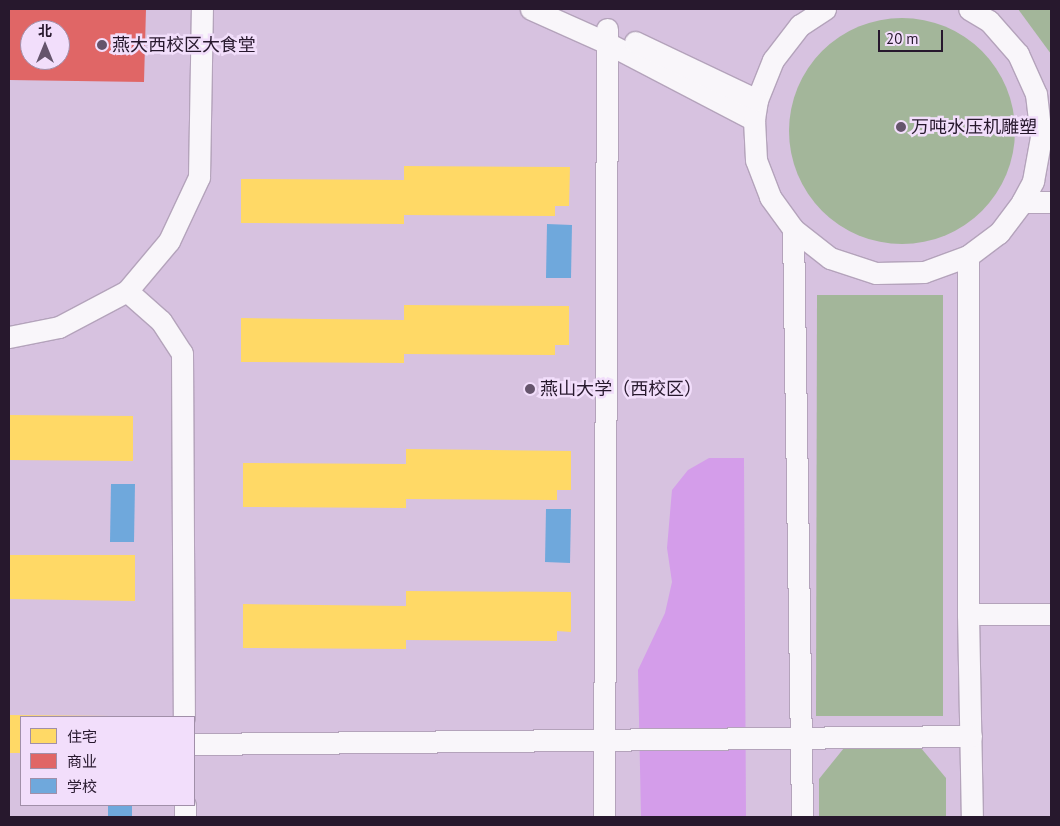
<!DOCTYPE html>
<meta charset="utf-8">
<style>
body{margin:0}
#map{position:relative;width:1060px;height:826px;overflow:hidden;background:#d7c2e0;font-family:"PT Sans","Noto Sans SC",sans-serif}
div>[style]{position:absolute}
.green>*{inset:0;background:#a3b69a}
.round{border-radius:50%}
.water>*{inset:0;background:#d49dea}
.homes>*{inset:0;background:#ffd966}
.shops>*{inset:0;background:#e06666}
.schools>*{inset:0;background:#6fa8dc}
.roads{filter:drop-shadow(1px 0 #b4a3bb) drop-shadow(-1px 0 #b4a3bb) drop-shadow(0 1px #b4a3bb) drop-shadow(0 -1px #b4a3bb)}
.minor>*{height:21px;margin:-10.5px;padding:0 10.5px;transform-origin:10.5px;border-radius:10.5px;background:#f9f6fa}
.dots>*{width:14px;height:14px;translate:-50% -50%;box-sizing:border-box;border:2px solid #f2defb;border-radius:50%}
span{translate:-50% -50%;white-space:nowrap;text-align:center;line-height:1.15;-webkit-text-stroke:5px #f2defb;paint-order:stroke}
.poi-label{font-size:18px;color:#27182d}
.left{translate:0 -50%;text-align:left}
.frame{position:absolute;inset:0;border:10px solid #27182d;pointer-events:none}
.legend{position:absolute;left:20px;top:716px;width:175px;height:90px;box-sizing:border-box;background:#f2defb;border:1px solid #a18fa9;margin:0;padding:6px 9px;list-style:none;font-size:15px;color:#27182d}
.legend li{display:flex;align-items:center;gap:10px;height:25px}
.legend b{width:25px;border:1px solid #a18fa9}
.north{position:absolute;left:20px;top:20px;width:50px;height:50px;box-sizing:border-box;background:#f2defb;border:1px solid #a18fa9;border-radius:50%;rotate:0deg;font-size:14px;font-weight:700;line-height:20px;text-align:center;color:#27182d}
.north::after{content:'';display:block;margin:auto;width:18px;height:22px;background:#65546c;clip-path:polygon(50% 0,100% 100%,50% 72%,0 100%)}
.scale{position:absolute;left:878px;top:30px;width:65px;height:22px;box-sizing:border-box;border:2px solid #27182d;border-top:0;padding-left:6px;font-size:15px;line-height:18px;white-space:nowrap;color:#27182d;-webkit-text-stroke:4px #f2defb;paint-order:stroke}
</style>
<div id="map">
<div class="green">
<div style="clip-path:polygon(1018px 9px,1051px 9px,1051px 54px)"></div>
<div class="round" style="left:789px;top:18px;width:226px;height:226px"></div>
<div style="clip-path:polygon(817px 295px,943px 295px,943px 716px,816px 716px)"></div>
<div style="clip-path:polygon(844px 748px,921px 748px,946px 778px,946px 817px,819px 817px,819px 779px)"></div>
</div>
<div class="water">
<div style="clip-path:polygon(709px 458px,744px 458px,746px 817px,641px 817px,638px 670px,665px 613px,672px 582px,667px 548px,672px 490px,688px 470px)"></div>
</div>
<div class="homes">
<div style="clip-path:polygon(404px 166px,570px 167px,569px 206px,555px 206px,555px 216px,404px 215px,404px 224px,241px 223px,241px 179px,404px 180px)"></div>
<div style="clip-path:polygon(404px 305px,569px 306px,569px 345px,555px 345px,555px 355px,404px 354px,404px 363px,241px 362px,241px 318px,404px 320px)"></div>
<div style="clip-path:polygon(9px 415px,133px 416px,133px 461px,9px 460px)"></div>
<div style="clip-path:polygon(406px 449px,571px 451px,571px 490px,557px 490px,557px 500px,406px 499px,406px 508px,243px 507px,243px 463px,406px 464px)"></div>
<div style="clip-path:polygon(9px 555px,135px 555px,135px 601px,9px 599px)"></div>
<div style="clip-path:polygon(406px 591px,571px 592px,571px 632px,557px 631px,557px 641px,406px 640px,406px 649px,243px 648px,243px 604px,406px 606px)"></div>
<div style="clip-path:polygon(9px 715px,111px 716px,111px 717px,21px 717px,21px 753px,9px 753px)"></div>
</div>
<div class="shops">
<div style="clip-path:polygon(evenodd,9px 9px,146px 9px,144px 82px,9px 80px,9px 9px,30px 30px,60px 30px,60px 60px,30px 60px,30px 30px)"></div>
</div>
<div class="schools">
<div style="clip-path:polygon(547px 224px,572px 225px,571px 278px,546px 278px)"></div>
<div style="clip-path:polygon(111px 484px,135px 484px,134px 542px,110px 542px)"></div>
<div style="clip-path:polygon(546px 509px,571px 509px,570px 563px,545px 562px)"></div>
<div style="clip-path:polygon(108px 805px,132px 805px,132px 817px,108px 817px)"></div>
</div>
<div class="roads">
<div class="minor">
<div style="left:531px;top:9px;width:83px;rotate:24.1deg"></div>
<div style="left:607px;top:43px;width:166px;rotate:27.6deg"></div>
<div style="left:825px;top:9px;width:30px;rotate:147deg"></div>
<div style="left:800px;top:25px;width:44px;rotate:127.6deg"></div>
<div style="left:773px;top:60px;width:43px;rotate:111.8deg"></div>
<div style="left:757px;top:100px;width:20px;rotate:99deg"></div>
<div style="left:754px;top:120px;width:40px;rotate:87.1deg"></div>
<div style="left:756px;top:160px;width:40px;rotate:69deg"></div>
<div style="left:770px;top:197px;width:39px;rotate:54deg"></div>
<div style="left:793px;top:229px;width:47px;rotate:38.1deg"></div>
<div style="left:830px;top:258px;width:48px;rotate:18.1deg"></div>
<div style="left:876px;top:273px;width:48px;rotate:-1.2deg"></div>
<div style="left:924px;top:272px;width:47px;rotate:-20deg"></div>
<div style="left:968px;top:256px;width:39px;rotate:-37deg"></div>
<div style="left:999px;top:233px;width:39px;rotate:-53deg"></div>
<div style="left:1022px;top:202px;width:24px;rotate:-62deg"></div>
<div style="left:1033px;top:181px;width:45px;rotate:-79.7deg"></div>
<div style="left:1041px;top:137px;width:43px;rotate:-96.6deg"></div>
<div style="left:1036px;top:94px;width:44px;rotate:-114.2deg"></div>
<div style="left:1018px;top:54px;width:44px;rotate:-131.3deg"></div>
<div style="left:989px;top:21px;width:23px;rotate:-149deg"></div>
<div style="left:635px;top:42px;width:135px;rotate:25.4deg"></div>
<div style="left:1022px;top:202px;width:29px"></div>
<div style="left:793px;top:229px;width:588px;rotate:89.12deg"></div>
<div style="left:968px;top:256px;width:358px;rotate:90deg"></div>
<div style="left:968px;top:614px;width:203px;rotate:88.9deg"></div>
<div style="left:127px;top:291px;width:45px;rotate:41.4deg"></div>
<div style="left:161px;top:321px;width:38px;rotate:57deg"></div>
<div style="left:182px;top:353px;width:364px;rotate:89.7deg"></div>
<div style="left:9px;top:337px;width:51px;rotate:-11.3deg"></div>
<div style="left:59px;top:327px;width:77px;rotate:-27.9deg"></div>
<div style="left:127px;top:291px;width:65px;rotate:-50deg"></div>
<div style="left:169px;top:241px;width:71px;rotate:-64.9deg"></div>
<div style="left:199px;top:177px;width:168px;rotate:-89deg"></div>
<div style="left:968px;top:614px;width:83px"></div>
<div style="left:194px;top:744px;width:777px;rotate:-0.59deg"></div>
<div style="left:185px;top:805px;width:12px;rotate:90deg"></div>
<div style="left:604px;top:817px;width:788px;rotate:-89.78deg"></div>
</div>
</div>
<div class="dots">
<div style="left:102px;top:45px;background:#65546c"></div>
<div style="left:901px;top:127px;background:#65546c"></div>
<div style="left:530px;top:389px;background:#65546c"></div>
</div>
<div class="poi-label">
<span class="left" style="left:112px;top:45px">燕大西校区大食堂</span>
<span class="left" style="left:911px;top:127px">万吨水压机雕塑</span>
<span class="left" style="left:540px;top:389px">燕山大学（西校区）</span>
</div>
<div class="frame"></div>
<ul class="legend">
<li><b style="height:14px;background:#ffd966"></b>住宅</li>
<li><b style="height:14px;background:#e06666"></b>商业</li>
<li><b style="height:14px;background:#6fa8dc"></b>学校</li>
</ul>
<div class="north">北</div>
<div class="scale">20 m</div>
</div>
